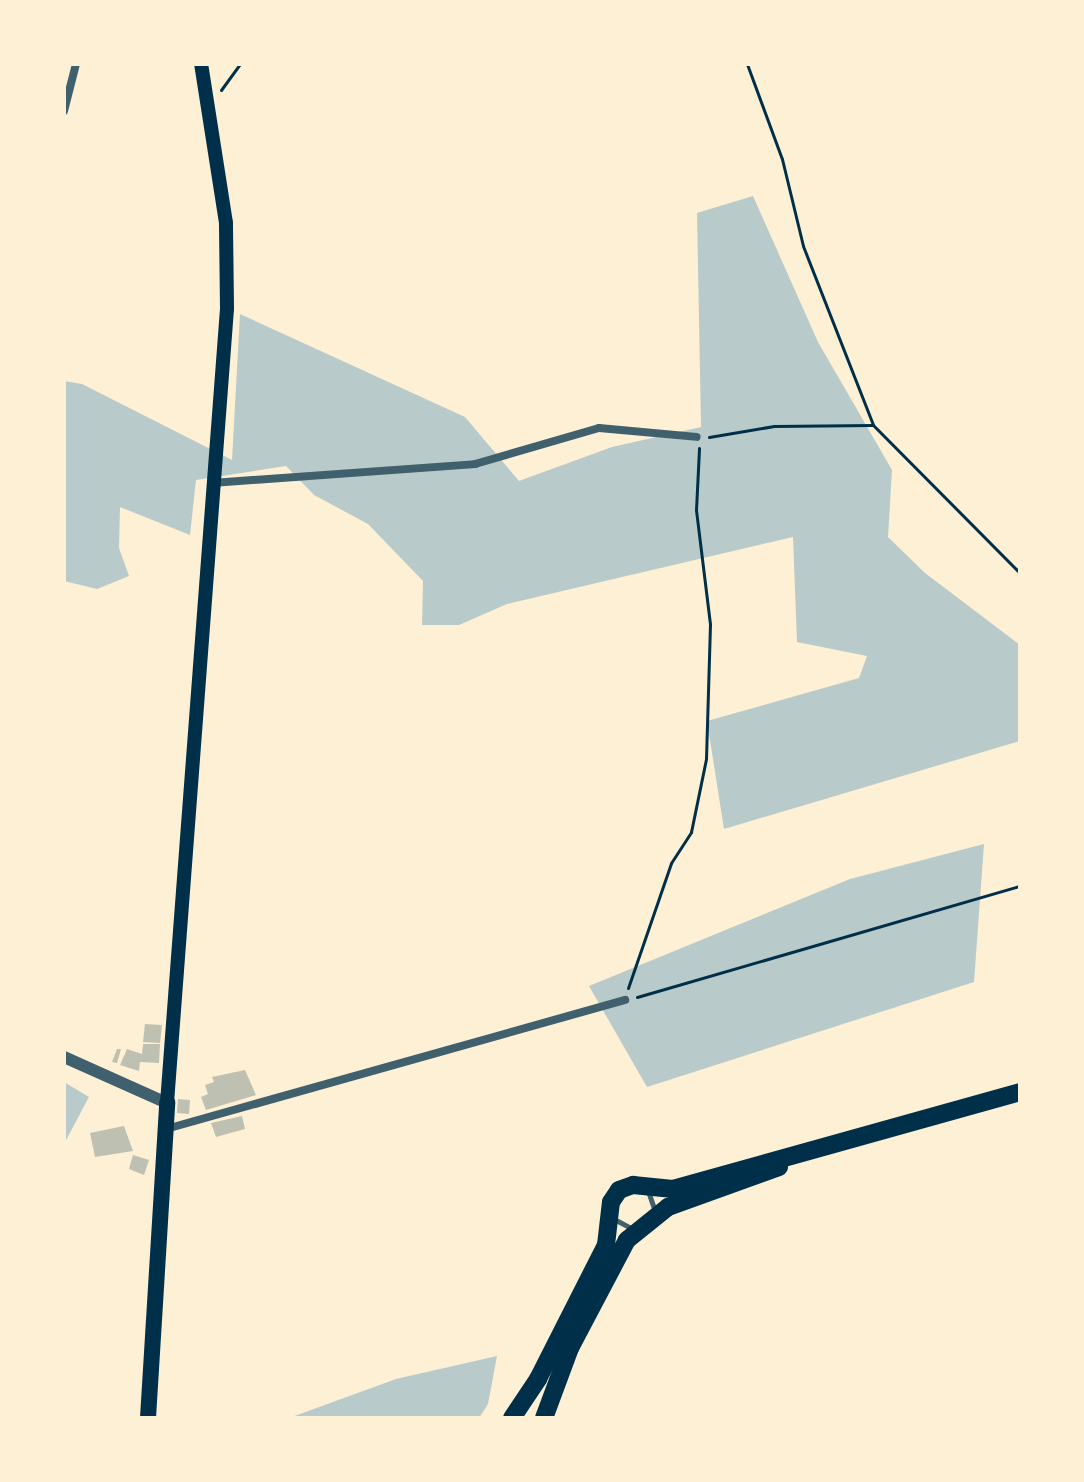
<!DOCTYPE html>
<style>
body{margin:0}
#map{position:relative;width:1084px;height:1482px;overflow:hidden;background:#fdf0d5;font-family:Jost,sans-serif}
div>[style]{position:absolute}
.green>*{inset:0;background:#b9caca}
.building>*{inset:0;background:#bec0b2}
.path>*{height:3px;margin:-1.5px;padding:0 1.5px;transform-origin:1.5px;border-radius:1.5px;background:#003049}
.service>*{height:5px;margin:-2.5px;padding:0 2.5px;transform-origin:2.5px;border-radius:2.5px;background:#3f606c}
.minor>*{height:8px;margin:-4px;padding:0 4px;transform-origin:4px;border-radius:4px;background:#3f606c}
.tertiary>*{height:12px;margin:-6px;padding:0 6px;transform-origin:6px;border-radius:6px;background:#3f606c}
.secondary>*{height:14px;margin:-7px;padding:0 7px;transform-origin:7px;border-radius:7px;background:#003049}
.primary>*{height:16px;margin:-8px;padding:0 8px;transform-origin:8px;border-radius:8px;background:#003049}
.motorway>*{height:18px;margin:-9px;padding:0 9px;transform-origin:9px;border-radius:9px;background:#003049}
span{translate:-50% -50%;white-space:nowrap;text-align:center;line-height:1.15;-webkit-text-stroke:8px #fdf0d5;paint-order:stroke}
.frame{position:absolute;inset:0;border:66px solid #fdf0d5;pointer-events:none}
</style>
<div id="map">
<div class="green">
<div style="clip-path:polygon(753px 196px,818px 342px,892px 470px,888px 537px,925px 573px,1020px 645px,1020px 741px,724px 829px,707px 721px,859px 678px,867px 656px,797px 642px,793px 537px,507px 604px,459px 625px,422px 625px,423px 581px,368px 524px,314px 495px,286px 466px,196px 480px,190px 535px,120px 507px,119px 548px,129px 576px,97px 589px,64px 581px,64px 381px,82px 384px,232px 460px,240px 314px,465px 417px,519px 481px,612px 447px,701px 427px,697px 213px)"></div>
<div style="clip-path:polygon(984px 844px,974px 982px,647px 1087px,589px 986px,850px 879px)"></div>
<div style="clip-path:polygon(64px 1082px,89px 1097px,64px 1144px)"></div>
<div style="clip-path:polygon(497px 1356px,488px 1404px,479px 1418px,289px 1418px,396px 1379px)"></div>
</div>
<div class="building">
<div style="clip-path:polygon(145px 1024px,162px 1025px,160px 1043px,143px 1042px)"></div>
<div style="clip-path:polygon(143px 1044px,160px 1044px,159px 1063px,140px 1062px,139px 1071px,120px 1065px,127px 1049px,142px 1054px)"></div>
<div style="clip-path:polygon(117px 1049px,121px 1049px,117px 1063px,112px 1062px)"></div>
<div style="clip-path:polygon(245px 1070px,256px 1095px,206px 1110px,201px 1097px,208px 1094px,205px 1085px,214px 1082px,212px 1077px)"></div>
<div style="clip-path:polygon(178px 1099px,190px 1100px,189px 1114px,177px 1113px)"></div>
<div style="clip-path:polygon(242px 1116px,245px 1129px,216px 1137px,211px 1123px)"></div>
<div style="clip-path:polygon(124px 1126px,133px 1151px,95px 1157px,90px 1133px)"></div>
<div style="clip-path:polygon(133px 1155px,149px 1160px,144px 1175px,129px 1169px)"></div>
</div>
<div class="path">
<div style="left:747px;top:64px;width:101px;rotate:69.8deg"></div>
<div style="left:782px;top:159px;width:89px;rotate:76.4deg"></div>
<div style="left:803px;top:246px;width:192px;rotate:68.6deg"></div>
<div style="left:873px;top:425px;width:209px;rotate:45.2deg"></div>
<div style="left:221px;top:90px;width:32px;rotate:-54deg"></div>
<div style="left:709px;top:437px;width:66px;rotate:-9.6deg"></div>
<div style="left:774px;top:426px;width:99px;rotate:-0.6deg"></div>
<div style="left:628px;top:988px;width:132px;rotate:-71deg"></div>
<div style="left:671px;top:863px;width:37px;rotate:-57deg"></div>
<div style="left:691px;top:832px;width:75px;rotate:-78.4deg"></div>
<div style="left:706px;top:759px;width:135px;rotate:-88.3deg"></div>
<div style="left:710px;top:624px;width:115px;rotate:-97deg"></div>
<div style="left:696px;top:510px;width:62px;rotate:-87.2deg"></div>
<div style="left:637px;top:997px;width:397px;rotate:-16.2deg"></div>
</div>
<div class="service">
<div style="left:648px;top:1191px;width:21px;rotate:71deg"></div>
<div style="left:614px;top:1219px;width:21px;rotate:28deg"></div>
</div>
<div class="minor">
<div style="left:64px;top:111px;width:49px;rotate:-75.7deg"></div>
<div style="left:212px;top:483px;width:264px;rotate:-4.1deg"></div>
<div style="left:475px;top:464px;width:129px;rotate:-16.2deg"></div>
<div style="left:599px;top:428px;width:98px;rotate:5.2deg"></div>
<div style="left:166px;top:1129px;width:477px;rotate:-15.7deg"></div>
</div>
<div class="tertiary">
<div style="left:64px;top:1057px;width:113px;rotate:24.1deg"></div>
</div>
<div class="secondary">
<div style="left:167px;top:1103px;width:797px;rotate:-85.68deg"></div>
<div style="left:227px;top:308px;width:85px;rotate:-90.7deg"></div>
<div style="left:226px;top:223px;width:161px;rotate:-98.9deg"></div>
</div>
<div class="primary">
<div style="left:148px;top:1418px;width:316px;rotate:-86.5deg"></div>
</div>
<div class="motorway">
<div style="left:512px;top:1418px;width:47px;rotate:-56.3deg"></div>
<div style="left:538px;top:1379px;width:150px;rotate:-63.1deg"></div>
<div style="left:606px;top:1245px;width:43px;rotate:-83.4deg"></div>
<div style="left:611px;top:1202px;width:14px;rotate:-56deg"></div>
<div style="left:619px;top:1190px;width:15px;rotate:-20deg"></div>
<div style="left:633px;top:1185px;width:40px;rotate:5.7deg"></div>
<div style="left:673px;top:1189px;width:360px;rotate:-15.6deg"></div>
<div style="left:544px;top:1418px;width:75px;rotate:-69.6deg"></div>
<div style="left:570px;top:1348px;width:122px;rotate:-62.2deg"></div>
<div style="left:627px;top:1240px;width:53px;rotate:-38.8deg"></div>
<div style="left:668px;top:1207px;width:118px;rotate:-19.8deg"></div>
</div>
<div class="frame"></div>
</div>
